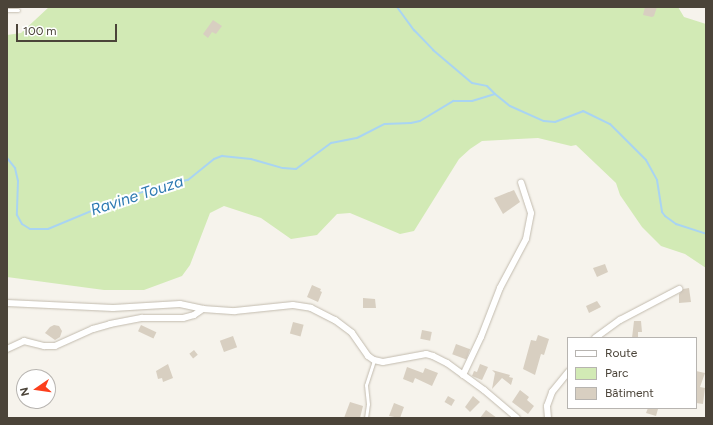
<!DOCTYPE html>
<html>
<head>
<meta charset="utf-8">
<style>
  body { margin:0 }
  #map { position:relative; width:713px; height:425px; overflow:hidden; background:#f6f3ec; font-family:Figtree,sans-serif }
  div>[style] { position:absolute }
  .green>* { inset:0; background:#d2eab5 }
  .stream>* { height:2px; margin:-1px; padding:0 1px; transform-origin:1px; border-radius:1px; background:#a9d4f2 }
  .building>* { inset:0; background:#d8cfc1; transform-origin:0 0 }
  .roads { filter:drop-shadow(0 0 1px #c2bbae) drop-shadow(0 0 1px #c2bbae) }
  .lane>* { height:3px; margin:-1.5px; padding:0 1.5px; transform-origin:1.5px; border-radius:1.5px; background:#fff }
  .street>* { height:6px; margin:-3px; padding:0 3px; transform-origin:3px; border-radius:3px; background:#fff }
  span { translate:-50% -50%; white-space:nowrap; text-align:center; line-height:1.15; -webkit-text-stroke:4px #fff; paint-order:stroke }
  .water-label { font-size:16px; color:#2e7ab2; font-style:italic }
  .frame { position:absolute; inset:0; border:8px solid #4b4439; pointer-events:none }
  .legend { position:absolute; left:567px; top:337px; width:130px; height:72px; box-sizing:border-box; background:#fff; border:1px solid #b7b4b0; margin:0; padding:5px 7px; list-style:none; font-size:12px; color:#4b4439 }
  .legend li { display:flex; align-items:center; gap:8px; height:20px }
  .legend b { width:20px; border:1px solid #b7b4b0 }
  .north { position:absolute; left:16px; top:369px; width:40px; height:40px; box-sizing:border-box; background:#fff; border:1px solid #b7b4b0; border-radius:50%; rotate:257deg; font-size:11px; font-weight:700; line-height:16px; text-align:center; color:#4b4439 }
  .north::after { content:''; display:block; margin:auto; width:14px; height:18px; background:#fc3f1d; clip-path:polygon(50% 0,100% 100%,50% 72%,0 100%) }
  .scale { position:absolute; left:16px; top:24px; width:101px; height:18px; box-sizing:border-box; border:2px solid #4b4439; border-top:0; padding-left:5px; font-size:12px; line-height:14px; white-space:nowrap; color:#4b4439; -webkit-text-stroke:3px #fff; paint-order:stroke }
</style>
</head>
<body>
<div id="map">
  <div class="green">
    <div style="clip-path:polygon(49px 7px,678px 7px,684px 17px,706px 24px,706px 268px,685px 254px,661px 246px,642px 227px,620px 195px,616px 183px,576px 145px,571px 146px,538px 138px,482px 141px,470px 149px,459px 159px,414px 231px,400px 234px,350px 213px,337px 214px,317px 235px,291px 239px,261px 218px,224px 206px,210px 213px,190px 265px,182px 276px,144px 290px,104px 290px,7px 277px,7px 35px,21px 33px)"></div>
  </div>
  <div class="stream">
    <div style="left:397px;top:7px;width:29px;rotate:54deg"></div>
    <div style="left:414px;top:30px;width:28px;rotate:46deg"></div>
    <div style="left:433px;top:50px;width:51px;rotate:40.2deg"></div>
    <div style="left:472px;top:83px;width:15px;rotate:11deg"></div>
    <div style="left:487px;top:86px;width:11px;rotate:45deg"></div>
    <div style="left:495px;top:94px;width:19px;rotate:39deg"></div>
    <div style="left:510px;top:106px;width:37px;rotate:24deg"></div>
    <div style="left:544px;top:121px;width:11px;rotate:5deg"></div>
    <div style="left:555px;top:122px;width:30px;rotate:-21deg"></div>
    <div style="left:583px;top:111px;width:30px;rotate:26deg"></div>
    <div style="left:610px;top:124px;width:51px;rotate:45deg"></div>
    <div style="left:646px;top:160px;width:23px;rotate:61deg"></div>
    <div style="left:657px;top:180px;width:32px;rotate:81deg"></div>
    <div style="left:662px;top:212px;width:5px;rotate:53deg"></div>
    <div style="left:665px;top:216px;width:14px;rotate:36deg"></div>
    <div style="left:676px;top:224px;width:32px;rotate:18deg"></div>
    <div style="left:7px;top:158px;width:13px;rotate:51deg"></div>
    <div style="left:15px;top:168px;width:13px;rotate:77deg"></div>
    <div style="left:18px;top:181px;width:34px;rotate:92deg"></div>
    <div style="left:17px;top:215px;width:10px;rotate:61deg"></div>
    <div style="left:22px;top:224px;width:9px;rotate:32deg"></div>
    <div style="left:30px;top:229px;width:18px"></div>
    <div style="left:48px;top:229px;width:70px;rotate:-22.6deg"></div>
    <div style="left:113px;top:202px;width:46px;rotate:-18.8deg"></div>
    <div style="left:157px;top:187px;width:32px;rotate:-13deg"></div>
    <div style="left:188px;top:180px;width:33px;rotate:-39deg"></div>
    <div style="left:214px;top:159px;width:9px;rotate:-21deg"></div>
    <div style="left:222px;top:156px;width:29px;rotate:6deg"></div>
    <div style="left:251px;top:159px;width:33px;rotate:16deg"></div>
    <div style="left:283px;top:168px;width:13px;rotate:4deg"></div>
    <div style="left:296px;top:169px;width:44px;rotate:-36.6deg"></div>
    <div style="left:331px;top:143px;width:26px;rotate:-11deg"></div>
    <div style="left:357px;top:138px;width:31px;rotate:-27deg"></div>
    <div style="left:385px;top:124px;width:26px;rotate:-2deg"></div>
    <div style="left:411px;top:123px;width:9px;rotate:-13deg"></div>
    <div style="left:420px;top:121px;width:39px;rotate:-31deg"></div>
    <div style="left:453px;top:101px;width:19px"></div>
    <div style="left:472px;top:101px;width:24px;rotate:-17deg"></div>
  </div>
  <div class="building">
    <div style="clip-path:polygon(645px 7px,657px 7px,654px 16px,652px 17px,643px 15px)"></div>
    <div style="clip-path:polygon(213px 20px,222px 26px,216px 34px,212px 32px,208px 38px,203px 34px)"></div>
    <div style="clip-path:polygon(514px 190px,520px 202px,503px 214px,494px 198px)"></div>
    <div style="clip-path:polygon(605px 264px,608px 272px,597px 277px,593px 268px)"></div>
    <div style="clip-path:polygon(312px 285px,321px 289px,320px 291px,322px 292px,318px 302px,307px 297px)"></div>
    <div style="clip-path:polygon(689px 288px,691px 302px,679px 303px,679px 294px,683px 289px)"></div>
    <div style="clip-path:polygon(363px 298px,375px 299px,376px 308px,363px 308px)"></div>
    <div style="clip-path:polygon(597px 301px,601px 307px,589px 313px,586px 306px)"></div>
    <div style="clip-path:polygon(634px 321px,641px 321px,642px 332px,638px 332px,638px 338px,632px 338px)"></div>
    <div style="left:293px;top:322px;width:11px;height:12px;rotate:15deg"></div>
    <div style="clip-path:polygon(54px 325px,59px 326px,62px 331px,60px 337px,55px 340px,45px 333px,50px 327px)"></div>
    <div style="left:141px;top:325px;width:17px;height:7px;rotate:25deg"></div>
    <div style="left:422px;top:330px;width:10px;height:9px;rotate:11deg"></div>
    <div style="clip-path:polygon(538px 335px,549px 339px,544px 355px,541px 354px,535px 375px,523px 369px,531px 340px,536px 341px)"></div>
    <div style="left:233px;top:336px;width:12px;height:14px;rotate:70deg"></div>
    <div style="left:456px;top:344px;width:15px;height:11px;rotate:20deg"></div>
    <div style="left:194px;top:350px;width:6px;height:6px;rotate:51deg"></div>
    <div style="clip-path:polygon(168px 364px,173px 378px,163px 382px,162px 378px,158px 379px,156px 371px)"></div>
    <div style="clip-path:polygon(480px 364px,488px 367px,482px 380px,472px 376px,474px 371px,477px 372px)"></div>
    <div style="clip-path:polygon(407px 367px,423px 373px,425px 368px,438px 373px,432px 386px,415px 378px,413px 383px,403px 379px)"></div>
    <div style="clip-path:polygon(492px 370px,510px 375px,509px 377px,513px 378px,511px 385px,502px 378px,492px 389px,495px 373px)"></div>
    <div style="clip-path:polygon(696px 371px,705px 373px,700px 387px,705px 388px,703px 404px,696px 403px)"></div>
    <div style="clip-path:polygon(520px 390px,529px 397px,527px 400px,534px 406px,528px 414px,512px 402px)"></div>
    <div style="left:448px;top:396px;width:8px;height:7px;rotate:30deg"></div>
    <div style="clip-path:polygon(473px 396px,480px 402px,470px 412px,465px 407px)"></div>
    <div style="clip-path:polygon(350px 402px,363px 406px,360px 418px,344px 418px)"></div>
    <div style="clip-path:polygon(394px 403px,404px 407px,400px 418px,389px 416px)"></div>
    <div style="clip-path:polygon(648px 408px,658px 409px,656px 416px,646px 413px)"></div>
    <div style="clip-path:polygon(486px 410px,497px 418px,480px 418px)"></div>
  </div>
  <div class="roads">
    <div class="lane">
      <div style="left:7px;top:10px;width:11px"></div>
      <div style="left:366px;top:418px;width:14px;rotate:-82deg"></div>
      <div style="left:368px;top:404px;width:19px;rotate:-96deg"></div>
      <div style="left:366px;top:385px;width:26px;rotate:-72deg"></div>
    </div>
    <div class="street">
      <div style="left:7px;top:303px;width:106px;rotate:2.7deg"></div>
      <div style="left:113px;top:308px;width:67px;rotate:-3.4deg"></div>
      <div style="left:180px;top:304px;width:24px;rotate:12deg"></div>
      <div style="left:203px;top:309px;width:32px;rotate:4deg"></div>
      <div style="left:235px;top:311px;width:58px;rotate:-5.9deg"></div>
      <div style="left:293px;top:305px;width:18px;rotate:9deg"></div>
      <div style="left:311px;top:308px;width:27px;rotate:27deg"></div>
      <div style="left:335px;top:320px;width:21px;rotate:37deg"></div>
      <div style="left:352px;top:333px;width:28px;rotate:55deg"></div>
      <div style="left:368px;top:356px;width:7px;rotate:34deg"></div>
      <div style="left:374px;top:360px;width:9px;rotate:13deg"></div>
      <div style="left:383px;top:362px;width:44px;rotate:-10.5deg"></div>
      <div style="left:426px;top:354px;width:7px;rotate:16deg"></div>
      <div style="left:433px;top:356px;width:16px;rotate:27deg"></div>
      <div style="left:447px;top:363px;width:46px;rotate:36.1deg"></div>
      <div style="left:484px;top:390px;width:43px;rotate:40.3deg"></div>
      <div style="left:595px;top:338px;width:31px;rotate:-36deg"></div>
      <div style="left:620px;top:320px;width:67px;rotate:-27.7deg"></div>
      <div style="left:7px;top:349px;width:19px;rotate:-25deg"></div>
      <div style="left:24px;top:341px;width:21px;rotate:14deg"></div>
      <div style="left:44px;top:346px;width:11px"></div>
      <div style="left:55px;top:346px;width:42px;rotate:-24.1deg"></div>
      <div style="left:93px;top:329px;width:18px;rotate:-16deg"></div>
      <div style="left:110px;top:324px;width:33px;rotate:-11deg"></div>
      <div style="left:142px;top:318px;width:41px"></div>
      <div style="left:183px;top:318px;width:11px;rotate:-15deg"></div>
      <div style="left:194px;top:315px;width:11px;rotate:-34deg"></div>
      <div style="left:463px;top:375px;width:42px;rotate:-64.7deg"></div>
      <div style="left:481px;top:337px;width:53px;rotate:-68.8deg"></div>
      <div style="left:500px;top:288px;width:55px;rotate:-62deg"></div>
      <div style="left:526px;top:239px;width:26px;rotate:-79deg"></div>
      <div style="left:531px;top:213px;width:32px;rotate:-108deg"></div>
      <div style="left:548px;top:418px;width:12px;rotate:-95deg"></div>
      <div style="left:547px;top:406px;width:15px;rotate:-70deg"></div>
      <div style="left:552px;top:392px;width:26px;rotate:-51deg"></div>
    </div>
  </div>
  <div class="water-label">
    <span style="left:137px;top:196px;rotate:-18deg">Ravine Touza</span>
  </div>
  <div class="frame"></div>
  <ul class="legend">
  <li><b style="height:5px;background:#fff"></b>Route</li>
  <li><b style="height:11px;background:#d2eab5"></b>Parc</li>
  <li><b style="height:11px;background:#d8cfc1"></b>Bâtiment</li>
  </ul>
  <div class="north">N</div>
  <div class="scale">100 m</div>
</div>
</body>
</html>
